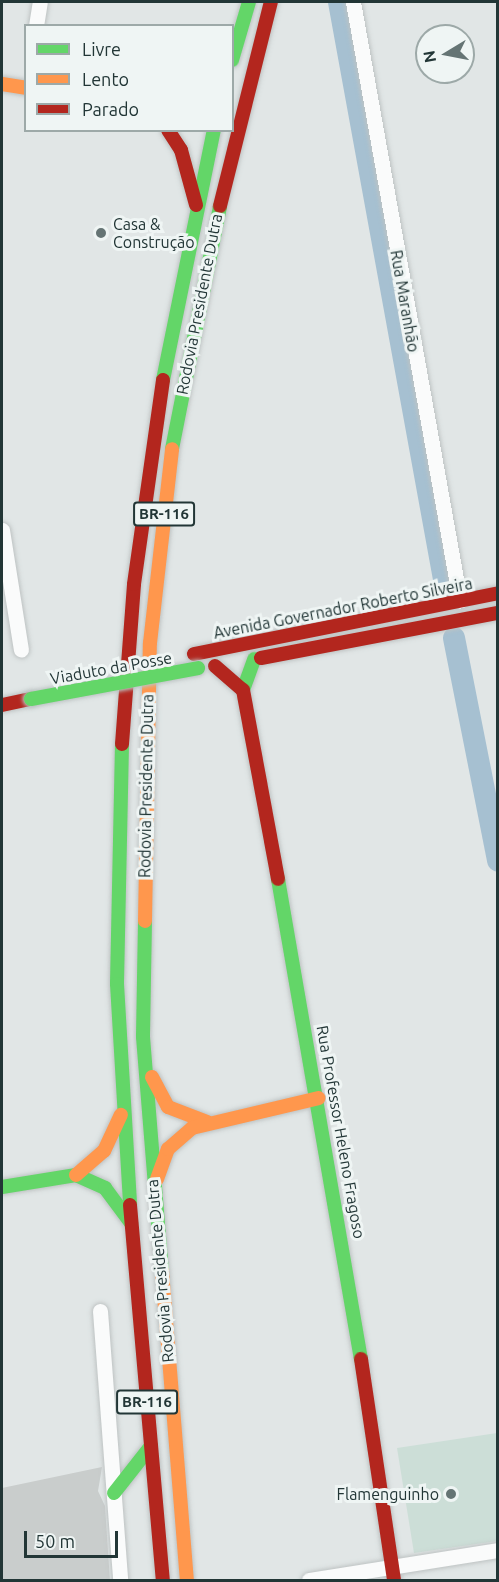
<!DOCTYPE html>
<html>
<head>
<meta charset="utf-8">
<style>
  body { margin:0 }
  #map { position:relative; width:499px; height:1582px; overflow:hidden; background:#e1e6e6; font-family:Ubuntu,sans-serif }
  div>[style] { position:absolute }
  .green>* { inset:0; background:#ccded7 }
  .river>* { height:22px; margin:-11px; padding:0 11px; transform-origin:11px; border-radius:11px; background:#a6c0d1 }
  .building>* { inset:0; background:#c9cdcc }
  .roads { filter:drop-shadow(0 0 2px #bec3c3) drop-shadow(0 0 2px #bec3c3) }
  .street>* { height:15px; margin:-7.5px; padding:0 7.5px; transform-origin:7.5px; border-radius:7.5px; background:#fafbfb }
  .fast>* { height:14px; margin:-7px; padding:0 7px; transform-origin:7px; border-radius:7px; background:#63d668 }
  .slow>* { height:14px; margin:-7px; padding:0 7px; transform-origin:7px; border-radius:7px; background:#ff974d }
  .jam>* { height:14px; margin:-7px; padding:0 7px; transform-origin:7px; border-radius:7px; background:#b3261e }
  .bridges { filter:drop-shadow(0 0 2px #bcc3c3) drop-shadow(0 0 2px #bcc3c3) }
  .fast-bridge>* { height:14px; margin:-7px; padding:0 7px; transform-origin:7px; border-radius:7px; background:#63d668 }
  .dots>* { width:16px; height:16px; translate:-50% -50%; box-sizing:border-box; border:3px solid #eff5f4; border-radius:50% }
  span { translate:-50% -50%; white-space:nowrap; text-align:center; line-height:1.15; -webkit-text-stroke:6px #eff5f4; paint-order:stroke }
  .shield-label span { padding:2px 4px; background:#eff5f4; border:2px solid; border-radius:4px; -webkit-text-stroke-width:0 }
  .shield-label { font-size:15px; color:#223636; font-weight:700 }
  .poi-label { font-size:16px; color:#223636 }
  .left { translate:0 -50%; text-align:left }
  .right { translate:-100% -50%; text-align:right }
  .street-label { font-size:16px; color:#223636 }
  .frame { position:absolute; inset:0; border:3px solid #223636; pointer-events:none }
  .legend { position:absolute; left:24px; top:24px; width:210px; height:108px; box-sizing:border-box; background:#eff5f4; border:2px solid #9da9a8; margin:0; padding:8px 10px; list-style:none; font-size:18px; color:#223636 }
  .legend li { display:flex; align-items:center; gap:12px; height:30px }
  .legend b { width:30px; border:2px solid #9da9a8 }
  .north { position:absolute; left:415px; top:24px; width:60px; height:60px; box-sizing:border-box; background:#eff5f4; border:2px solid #9da9a8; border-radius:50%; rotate:260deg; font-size:16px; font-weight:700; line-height:24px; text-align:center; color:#223636 }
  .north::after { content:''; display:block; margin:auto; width:21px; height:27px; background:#657474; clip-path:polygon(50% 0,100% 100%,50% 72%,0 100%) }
  .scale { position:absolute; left:24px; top:1531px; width:94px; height:27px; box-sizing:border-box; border:3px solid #223636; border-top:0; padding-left:8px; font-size:18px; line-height:21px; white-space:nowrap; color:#223636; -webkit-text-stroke:4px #eff5f4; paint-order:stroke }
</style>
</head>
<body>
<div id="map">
  <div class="green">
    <div style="clip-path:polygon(497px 1433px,497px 1541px,414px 1553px,397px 1448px)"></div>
  </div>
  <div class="river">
    <div style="left:339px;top:2px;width:598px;rotate:79.69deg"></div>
    <div style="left:454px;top:638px;width:227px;rotate:78.8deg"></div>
  </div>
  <div class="building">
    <div style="clip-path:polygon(102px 1467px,98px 1491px,105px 1506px,110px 1581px,2px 1581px,2px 1488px)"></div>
  </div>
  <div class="roads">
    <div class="street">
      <div style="left:353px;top:2px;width:608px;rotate:79.87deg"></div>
      <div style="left:36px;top:26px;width:24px;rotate:-81deg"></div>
      <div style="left:2px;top:530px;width:121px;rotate:81deg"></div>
      <div style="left:100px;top:1311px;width:270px;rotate:85.7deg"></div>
      <div style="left:309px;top:1580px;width:191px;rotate:-9deg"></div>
    </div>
    <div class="fast">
      <div style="left:232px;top:60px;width:60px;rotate:-73.7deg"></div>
      <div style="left:163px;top:380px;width:255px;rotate:-78.5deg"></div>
      <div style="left:172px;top:449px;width:248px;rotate:-78.8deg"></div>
      <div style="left:243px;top:690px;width:33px;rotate:-70deg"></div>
      <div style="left:122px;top:744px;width:240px;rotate:91.2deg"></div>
      <div style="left:117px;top:984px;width:221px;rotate:86.6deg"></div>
      <div style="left:278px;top:879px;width:487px;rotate:80.2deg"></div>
      <div style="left:145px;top:921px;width:116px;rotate:91deg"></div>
      <div style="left:143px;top:1037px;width:235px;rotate:85.4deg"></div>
      <div style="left:2px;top:1187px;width:75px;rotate:-9.2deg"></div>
      <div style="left:76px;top:1175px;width:32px;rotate:24deg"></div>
      <div style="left:105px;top:1188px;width:44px;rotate:53.4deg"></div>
      <div style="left:114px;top:1493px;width:60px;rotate:-51.8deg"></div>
    </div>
    <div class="slow">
      <div style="left:2px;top:84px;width:24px;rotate:9deg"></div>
      <div style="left:145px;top:921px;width:278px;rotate:-89deg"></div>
      <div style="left:150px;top:643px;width:195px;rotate:-83.5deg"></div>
      <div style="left:152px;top:1077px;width:34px;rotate:62deg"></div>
      <div style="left:168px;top:1107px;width:42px;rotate:21deg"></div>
      <div style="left:76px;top:1175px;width:37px;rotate:-41deg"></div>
      <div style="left:104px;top:1151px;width:40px;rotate:-65deg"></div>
      <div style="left:157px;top:1179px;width:32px;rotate:-70deg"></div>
      <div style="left:168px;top:1149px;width:32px;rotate:-41deg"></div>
      <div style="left:192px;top:1128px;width:130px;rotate:-13.3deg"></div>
      <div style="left:162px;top:1271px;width:310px;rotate:85.4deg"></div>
    </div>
    <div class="jam">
      <div style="left:168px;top:130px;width:24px;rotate:57deg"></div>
      <div style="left:181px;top:150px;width:57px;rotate:74.7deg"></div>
      <div style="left:220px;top:206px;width:210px;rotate:-76deg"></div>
      <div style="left:194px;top:654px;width:310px;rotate:-11.3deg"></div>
      <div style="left:261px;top:658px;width:241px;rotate:-10.8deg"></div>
      <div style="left:215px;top:666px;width:37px;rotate:41deg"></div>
      <div style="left:243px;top:690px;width:192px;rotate:79.5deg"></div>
      <div style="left:2px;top:705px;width:30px;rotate:-12deg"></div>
      <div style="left:122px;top:744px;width:160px;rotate:-85.7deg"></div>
      <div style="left:134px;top:584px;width:206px;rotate:-81.9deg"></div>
      <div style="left:130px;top:1205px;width:376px;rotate:85deg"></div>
      <div style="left:361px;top:1359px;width:223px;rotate:81.5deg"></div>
    </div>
  </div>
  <div class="bridges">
    <div class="fast-bridge">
      <div style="left:31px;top:699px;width:170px;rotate:-10.5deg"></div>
    </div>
  </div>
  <div class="dots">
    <div style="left:101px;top:233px;background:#657474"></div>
    <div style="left:451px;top:1494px;background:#657474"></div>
  </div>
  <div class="shield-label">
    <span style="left:164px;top:514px">BR-116</span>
    <span style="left:147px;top:1402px">BR-116</span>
  </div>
  <div class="poi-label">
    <span class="left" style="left:113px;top:233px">Casa &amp;<br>Construção</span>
    <span class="right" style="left:439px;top:1494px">Flamenguinho</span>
  </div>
  <div class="street-label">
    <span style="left:405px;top:301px;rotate:80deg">Rua Maranhão</span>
    <span style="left:199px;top:304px;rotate:-79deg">Rodovia Presidente Dutra</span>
    <span style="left:343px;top:608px;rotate:-11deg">Avenida Governador Roberto Silveira</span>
    <span style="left:111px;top:668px;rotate:-10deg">Viaduto da Posse</span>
    <span style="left:146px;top:786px;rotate:-89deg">Rodovia Presidente Dutra</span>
    <span style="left:341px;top:1132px;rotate:80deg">Rua Professor Heleno Fragoso</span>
    <span style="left:160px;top:1271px;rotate:-95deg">Rodovia Presidente Dutra</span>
  </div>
  <div class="frame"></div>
  <ul class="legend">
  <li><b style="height:8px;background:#63d668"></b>Livre</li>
  <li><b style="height:8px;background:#ff974d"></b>Lento</li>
  <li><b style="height:8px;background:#b3261e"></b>Parado</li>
  </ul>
  <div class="north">N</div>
  <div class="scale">50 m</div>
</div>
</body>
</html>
